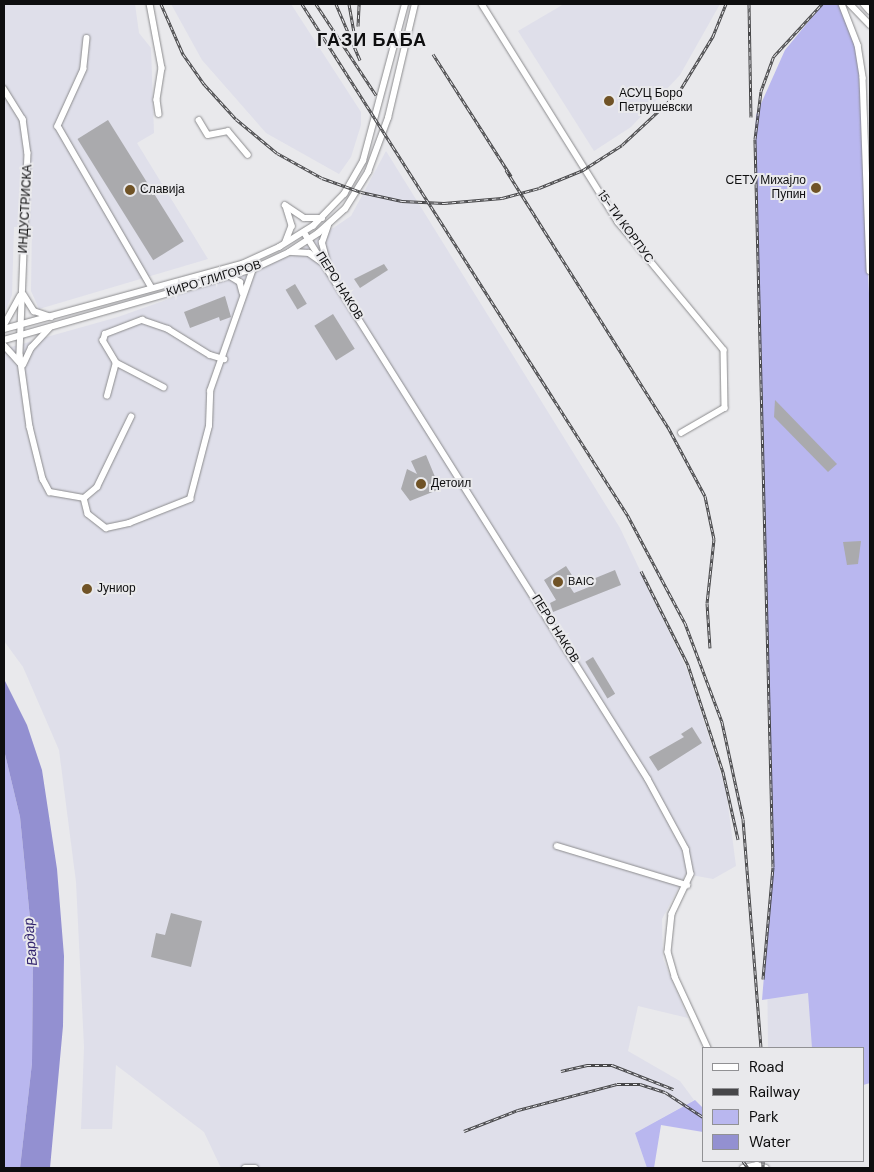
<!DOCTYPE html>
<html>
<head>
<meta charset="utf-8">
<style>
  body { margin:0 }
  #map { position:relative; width:874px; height:1172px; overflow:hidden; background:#e9e9ec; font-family:"DM Sans",sans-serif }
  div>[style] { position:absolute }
  .built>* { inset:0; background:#dfdfea }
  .green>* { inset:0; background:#b9b7ef }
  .water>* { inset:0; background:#9390d1 }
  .building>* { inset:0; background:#aaaaad; transform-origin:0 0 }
  .roads { filter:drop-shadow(0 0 1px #8b8b8d) drop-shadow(0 0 1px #8b8b8d) }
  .minor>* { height:5.5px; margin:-2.75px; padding:0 2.75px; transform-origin:2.75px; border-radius:2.75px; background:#fff }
  .rail>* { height:3px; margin-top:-1.5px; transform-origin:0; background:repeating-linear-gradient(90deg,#e9e9ec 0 4px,#474749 0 8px); box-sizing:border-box; border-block:1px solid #474749 }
  .dots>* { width:14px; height:14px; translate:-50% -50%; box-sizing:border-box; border:2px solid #e9e9ec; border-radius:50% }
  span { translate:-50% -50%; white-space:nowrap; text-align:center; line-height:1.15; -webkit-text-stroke:4px #e9e9ec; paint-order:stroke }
  .poi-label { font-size:12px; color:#0e0e0f }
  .left { translate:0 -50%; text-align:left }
  .right { translate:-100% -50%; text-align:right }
  .street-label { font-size:12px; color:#0e0e0f }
  .water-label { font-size:14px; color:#30226d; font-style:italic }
  .district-label { font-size:18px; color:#0e0e0f; font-weight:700; letter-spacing:1px }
  .frame { position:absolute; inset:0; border:5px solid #0e0e0f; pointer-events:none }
  .legend { position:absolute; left:702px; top:1047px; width:162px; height:115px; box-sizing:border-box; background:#e9e9ec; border:1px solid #919194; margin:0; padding:6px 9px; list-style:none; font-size:15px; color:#0e0e0f }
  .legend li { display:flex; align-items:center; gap:10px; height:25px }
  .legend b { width:25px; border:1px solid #919194 }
</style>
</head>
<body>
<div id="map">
  <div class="built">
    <div style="clip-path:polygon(4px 4px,135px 4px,139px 33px,151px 48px,154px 133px,137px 143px,208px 259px,39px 309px,31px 291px,32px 226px,14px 227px,12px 295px,4px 314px)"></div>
    <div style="clip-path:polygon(171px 4px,291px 4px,361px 112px,361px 125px,351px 157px,339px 174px,266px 133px,202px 60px)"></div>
    <div style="clip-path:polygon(564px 4px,720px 4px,680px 75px,631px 127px,594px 151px,518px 31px)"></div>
    <div style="clip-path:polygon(386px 151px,620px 528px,688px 672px,726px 790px,736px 866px,713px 879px,686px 874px,662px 919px,663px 959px,688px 1018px,638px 1006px,628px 1051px,680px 1081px,694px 1100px,635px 1133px,647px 1168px,221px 1168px,204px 1132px,116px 1065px,112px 1129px,81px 1129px,84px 1047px,76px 882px,59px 750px,23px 667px,4px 641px,4px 349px,118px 317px,293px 255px,351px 216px)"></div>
    <div style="clip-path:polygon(870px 891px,870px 1083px,863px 1085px,863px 1048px,768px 1048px,767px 957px)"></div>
  </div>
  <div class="green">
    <div style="clip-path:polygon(823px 4px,842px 4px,858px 45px,870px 316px,870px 1083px,863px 1085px,863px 1048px,812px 1048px,808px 993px,762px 1000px,773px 867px,755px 139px,756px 115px,785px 50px)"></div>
    <div style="clip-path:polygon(4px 750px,20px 817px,33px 949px,32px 1063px,20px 1168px,4px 1168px)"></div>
    <div style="clip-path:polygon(695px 1100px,703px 1108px,703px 1132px,661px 1125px,654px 1168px,647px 1168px,635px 1133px)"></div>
  </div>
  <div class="water">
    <div style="clip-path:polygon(4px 679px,27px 725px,42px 770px,57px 869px,64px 956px,63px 1026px,50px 1168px,20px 1168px,32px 1063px,33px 949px,20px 817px,4px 750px)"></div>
  </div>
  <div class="building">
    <div style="left:108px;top:120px;width:143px;height:36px;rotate:58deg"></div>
    <div style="clip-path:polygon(384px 264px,388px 270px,360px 288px,354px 279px)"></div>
    <div style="left:295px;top:284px;width:23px;height:11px;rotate:59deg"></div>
    <div style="clip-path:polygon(225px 296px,231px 317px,220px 321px,219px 317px,190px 328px,184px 312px)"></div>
    <div style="left:333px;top:314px;width:41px;height:22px;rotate:58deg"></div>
    <div style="clip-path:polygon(775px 400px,837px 464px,828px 472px,774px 417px)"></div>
    <div style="clip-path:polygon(426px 455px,440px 489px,410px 501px,401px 489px,407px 469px,417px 474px,411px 461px)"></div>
    <div style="clip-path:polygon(861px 541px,858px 564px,847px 565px,843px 542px)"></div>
    <div style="clip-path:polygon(566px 566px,575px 580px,568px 584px,574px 593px,589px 587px,593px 579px,615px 570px,621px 585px,553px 612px,550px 603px,556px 600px,544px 580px)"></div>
    <div style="left:593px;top:657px;width:43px;height:9px;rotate:59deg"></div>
    <div style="clip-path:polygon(692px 727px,702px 743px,658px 771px,649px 757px,684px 737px,681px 734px)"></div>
    <div style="clip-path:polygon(171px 913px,202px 921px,191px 967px,151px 957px,156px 933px,165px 935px)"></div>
  </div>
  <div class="roads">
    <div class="minor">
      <div style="left:150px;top:4px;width:65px;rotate:79.4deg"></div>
      <div style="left:162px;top:68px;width:32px;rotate:99deg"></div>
      <div style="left:157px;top:100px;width:14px;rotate:82deg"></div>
      <div style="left:482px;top:4px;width:257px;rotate:58deg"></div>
      <div style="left:618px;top:222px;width:166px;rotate:50.4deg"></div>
      <div style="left:724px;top:350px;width:58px;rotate:89deg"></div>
      <div style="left:725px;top:408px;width:50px;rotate:149.8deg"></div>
      <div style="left:842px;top:4px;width:44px;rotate:68.7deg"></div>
      <div style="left:858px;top:45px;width:33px;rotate:81deg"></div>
      <div style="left:863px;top:78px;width:193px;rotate:87.9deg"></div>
      <div style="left:850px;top:4px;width:29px;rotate:46deg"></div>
      <div style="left:864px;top:4px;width:9px;rotate:49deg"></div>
      <div style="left:87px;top:38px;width:31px;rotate:96deg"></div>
      <div style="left:84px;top:69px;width:63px;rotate:114.5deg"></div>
      <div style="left:58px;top:126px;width:187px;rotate:59.9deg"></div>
      <div style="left:4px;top:89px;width:36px;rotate:58deg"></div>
      <div style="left:23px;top:119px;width:34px;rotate:82deg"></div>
      <div style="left:28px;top:153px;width:202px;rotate:92.3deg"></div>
      <div style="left:20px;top:355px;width:73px;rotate:82.1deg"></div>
      <div style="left:30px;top:427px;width:54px;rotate:76deg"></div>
      <div style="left:43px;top:479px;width:15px;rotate:62deg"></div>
      <div style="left:50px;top:492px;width:35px;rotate:10deg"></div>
      <div style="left:84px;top:498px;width:16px;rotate:76deg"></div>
      <div style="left:88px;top:514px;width:23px;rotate:38deg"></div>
      <div style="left:106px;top:528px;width:24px;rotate:-12deg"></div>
      <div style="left:129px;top:523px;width:66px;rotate:-21.5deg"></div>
      <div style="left:190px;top:499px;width:75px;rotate:-75.4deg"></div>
      <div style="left:209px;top:426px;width:35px;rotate:-88deg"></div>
      <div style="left:210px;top:391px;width:129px;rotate:-70.6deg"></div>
      <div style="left:199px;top:120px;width:17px;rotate:59deg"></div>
      <div style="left:208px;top:135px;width:20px;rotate:-11deg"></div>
      <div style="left:228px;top:131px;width:31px;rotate:50deg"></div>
      <div style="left:285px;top:205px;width:23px;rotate:34deg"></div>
      <div style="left:304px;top:218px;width:18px"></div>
      <div style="left:286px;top:206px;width:21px;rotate:73deg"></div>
      <div style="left:292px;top:226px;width:17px;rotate:111deg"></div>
      <div style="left:304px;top:232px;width:646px;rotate:57.83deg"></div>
      <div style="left:648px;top:779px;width:80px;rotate:61.5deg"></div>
      <div style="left:686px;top:849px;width:25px;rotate:79deg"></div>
      <div style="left:691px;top:874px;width:44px;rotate:115.4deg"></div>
      <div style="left:672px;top:914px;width:38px;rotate:96deg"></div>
      <div style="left:668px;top:952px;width:26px;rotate:74deg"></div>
      <div style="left:675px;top:977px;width:78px;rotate:65.1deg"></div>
      <div style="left:292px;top:252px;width:17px;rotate:3deg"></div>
      <div style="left:309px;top:253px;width:16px;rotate:35deg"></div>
      <div style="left:327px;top:262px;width:20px;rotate:-105deg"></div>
      <div style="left:322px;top:243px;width:18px;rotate:-71deg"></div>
      <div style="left:230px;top:276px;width:12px;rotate:31deg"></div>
      <div style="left:240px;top:282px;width:11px;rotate:75deg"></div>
      <div style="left:24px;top:295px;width:19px;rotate:58deg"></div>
      <div style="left:34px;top:311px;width:18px;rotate:19deg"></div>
      <div style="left:4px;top:325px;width:33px;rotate:-61deg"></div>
      <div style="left:4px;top:329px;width:247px;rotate:-15.3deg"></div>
      <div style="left:242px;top:264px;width:41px;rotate:-24.7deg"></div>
      <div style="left:279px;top:247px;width:40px;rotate:-32deg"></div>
      <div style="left:313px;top:226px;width:45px;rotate:-45.9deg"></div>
      <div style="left:344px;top:194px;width:38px;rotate:-60deg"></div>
      <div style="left:363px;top:161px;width:163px;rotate:-75deg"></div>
      <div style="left:4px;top:340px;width:259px;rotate:-15.9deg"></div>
      <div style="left:253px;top:269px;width:40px;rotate:-25deg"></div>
      <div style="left:289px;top:252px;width:35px;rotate:-33deg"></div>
      <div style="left:318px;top:233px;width:36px;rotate:-42deg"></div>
      <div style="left:345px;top:209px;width:44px;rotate:-58.1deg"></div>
      <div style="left:368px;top:172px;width:58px;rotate:-69.7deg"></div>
      <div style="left:388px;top:118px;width:117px;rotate:-76.7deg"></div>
      <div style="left:4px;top:345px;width:24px;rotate:48deg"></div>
      <div style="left:23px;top:365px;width:19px;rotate:-65deg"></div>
      <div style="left:31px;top:348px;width:26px;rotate:-47deg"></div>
      <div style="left:164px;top:388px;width:54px;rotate:-152.5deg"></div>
      <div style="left:116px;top:363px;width:26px;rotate:-121deg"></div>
      <div style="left:103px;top:341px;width:7px;rotate:-74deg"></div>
      <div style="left:105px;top:334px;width:40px;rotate:-21deg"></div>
      <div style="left:142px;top:320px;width:28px;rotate:19deg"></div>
      <div style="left:168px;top:329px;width:49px;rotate:31.8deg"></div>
      <div style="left:210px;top:355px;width:15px;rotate:16deg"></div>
      <div style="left:107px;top:396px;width:34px;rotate:-75deg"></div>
      <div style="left:84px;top:498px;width:17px;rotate:-40deg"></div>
      <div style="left:97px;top:487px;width:78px;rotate:-64.1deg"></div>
      <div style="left:557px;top:846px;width:136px;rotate:16.7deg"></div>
      <div style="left:245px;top:1168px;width:10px"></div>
      <div style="left:743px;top:1168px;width:14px;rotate:-12deg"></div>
      <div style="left:757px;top:1165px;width:9px;rotate:18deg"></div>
    </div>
  </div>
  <div class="rail">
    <div style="left:161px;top:4px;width:55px;rotate:66.3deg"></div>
    <div style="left:183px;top:54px;width:37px;rotate:55deg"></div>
    <div style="left:204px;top:84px;width:47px;rotate:47.6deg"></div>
    <div style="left:236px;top:119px;width:53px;rotate:39.7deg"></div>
    <div style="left:277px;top:153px;width:51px;rotate:29.1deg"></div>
    <div style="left:322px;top:178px;width:41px;rotate:19.7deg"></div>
    <div style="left:361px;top:192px;width:42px;rotate:12.4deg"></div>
    <div style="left:402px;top:201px;width:42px;rotate:2.7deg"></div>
    <div style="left:444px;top:203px;width:58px;rotate:-4.9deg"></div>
    <div style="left:502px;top:198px;width:38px;rotate:-15deg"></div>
    <div style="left:539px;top:188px;width:48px;rotate:-22.2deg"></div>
    <div style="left:583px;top:170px;width:46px;rotate:-32.7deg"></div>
    <div style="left:622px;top:145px;width:78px;rotate:-42.9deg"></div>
    <div style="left:679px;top:92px;width:66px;rotate:-58.7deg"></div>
    <div style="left:713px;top:36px;width:35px;rotate:-68deg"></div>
    <div style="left:302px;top:4px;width:607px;rotate:57.51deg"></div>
    <div style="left:628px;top:516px;width:121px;rotate:62deg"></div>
    <div style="left:685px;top:623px;width:106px;rotate:69.5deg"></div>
    <div style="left:722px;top:722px;width:99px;rotate:77.8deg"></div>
    <div style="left:743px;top:819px;width:230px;rotate:85.5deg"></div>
    <div style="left:316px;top:4px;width:109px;rotate:56.6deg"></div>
    <div style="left:336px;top:4px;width:61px;rotate:66.8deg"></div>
    <div style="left:349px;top:4px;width:27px;rotate:80deg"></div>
    <div style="left:749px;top:4px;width:113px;rotate:89deg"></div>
    <div style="left:358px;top:26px;width:22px;rotate:-87deg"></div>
    <div style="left:433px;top:54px;width:145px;rotate:57.4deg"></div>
    <div style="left:506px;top:170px;width:304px;rotate:57.8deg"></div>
    <div style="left:668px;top:427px;width:78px;rotate:61.8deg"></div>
    <div style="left:705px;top:496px;width:44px;rotate:78.2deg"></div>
    <div style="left:714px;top:539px;width:64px;rotate:96.2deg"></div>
    <div style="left:707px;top:603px;width:45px;rotate:86.2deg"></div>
    <div style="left:641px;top:571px;width:105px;rotate:63.4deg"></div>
    <div style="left:688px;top:665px;width:113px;rotate:71.9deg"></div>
    <div style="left:723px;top:772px;width:69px;rotate:77.4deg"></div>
    <div style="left:763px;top:979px;width:112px;rotate:-84.9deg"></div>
    <div style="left:773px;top:867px;width:728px;rotate:-91.42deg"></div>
    <div style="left:755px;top:139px;width:48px;rotate:-82.9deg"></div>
    <div style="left:761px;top:91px;width:37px;rotate:-70deg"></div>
    <div style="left:774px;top:56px;width:71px;rotate:-47.3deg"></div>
    <div style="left:561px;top:1071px;width:27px;rotate:-13deg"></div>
    <div style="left:587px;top:1065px;width:25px"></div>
    <div style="left:612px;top:1065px;width:66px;rotate:21.5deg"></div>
    <div style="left:464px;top:1131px;width:58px;rotate:-21.3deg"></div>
    <div style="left:518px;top:1110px;width:102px;rotate:-14.7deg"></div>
    <div style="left:617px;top:1084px;width:23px"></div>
    <div style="left:640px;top:1084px;width:26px;rotate:18deg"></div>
    <div style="left:665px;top:1092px;width:45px;rotate:33.3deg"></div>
    <div style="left:743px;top:1161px;width:9px;rotate:54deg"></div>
    <div style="left:763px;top:1161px;width:7px;rotate:90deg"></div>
  </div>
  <div class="dots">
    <div style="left:609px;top:101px;background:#705326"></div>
    <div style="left:816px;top:188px;background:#705326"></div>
    <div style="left:130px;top:190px;background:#705326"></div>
    <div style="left:421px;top:484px;background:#705326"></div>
    <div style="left:558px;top:582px;background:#705326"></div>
    <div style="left:87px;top:589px;background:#705326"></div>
  </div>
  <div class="poi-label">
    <span class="left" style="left:619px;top:101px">АСУЦ Боро<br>Петрушевски</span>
    <span class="right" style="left:806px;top:188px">СЕТУ Михајло<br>Пупин</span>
    <span class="left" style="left:140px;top:190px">Славија</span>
    <span class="left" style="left:431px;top:484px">Детоил</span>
    <span class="left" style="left:568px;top:582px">BAIC</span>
    <span class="left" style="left:97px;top:589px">Јуниор</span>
  </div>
  <div class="street-label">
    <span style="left:26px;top:209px;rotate:-87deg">ИНДУСТРИСКА</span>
    <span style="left:625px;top:227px;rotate:54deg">15-ТИ КОРПУС</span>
    <span style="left:214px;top:279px;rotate:-17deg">КИРО ГЛИГОРОВ</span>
    <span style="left:339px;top:286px;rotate:58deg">ПЕРО НАКОВ</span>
    <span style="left:555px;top:629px;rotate:58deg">ПЕРО НАКОВ</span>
  </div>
  <div class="water-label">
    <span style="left:30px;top:942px;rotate:-95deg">Вардар</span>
  </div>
  <div class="district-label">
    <span style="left:372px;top:40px">ГАЗИ БАБА</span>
  </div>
  <div class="frame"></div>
  <ul class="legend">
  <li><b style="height:6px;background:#fff"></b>Road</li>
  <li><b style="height:6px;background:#474749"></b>Railway</li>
  <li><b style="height:14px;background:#b9b7ef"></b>Park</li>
  <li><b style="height:14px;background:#9390d1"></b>Water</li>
  </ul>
</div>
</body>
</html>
